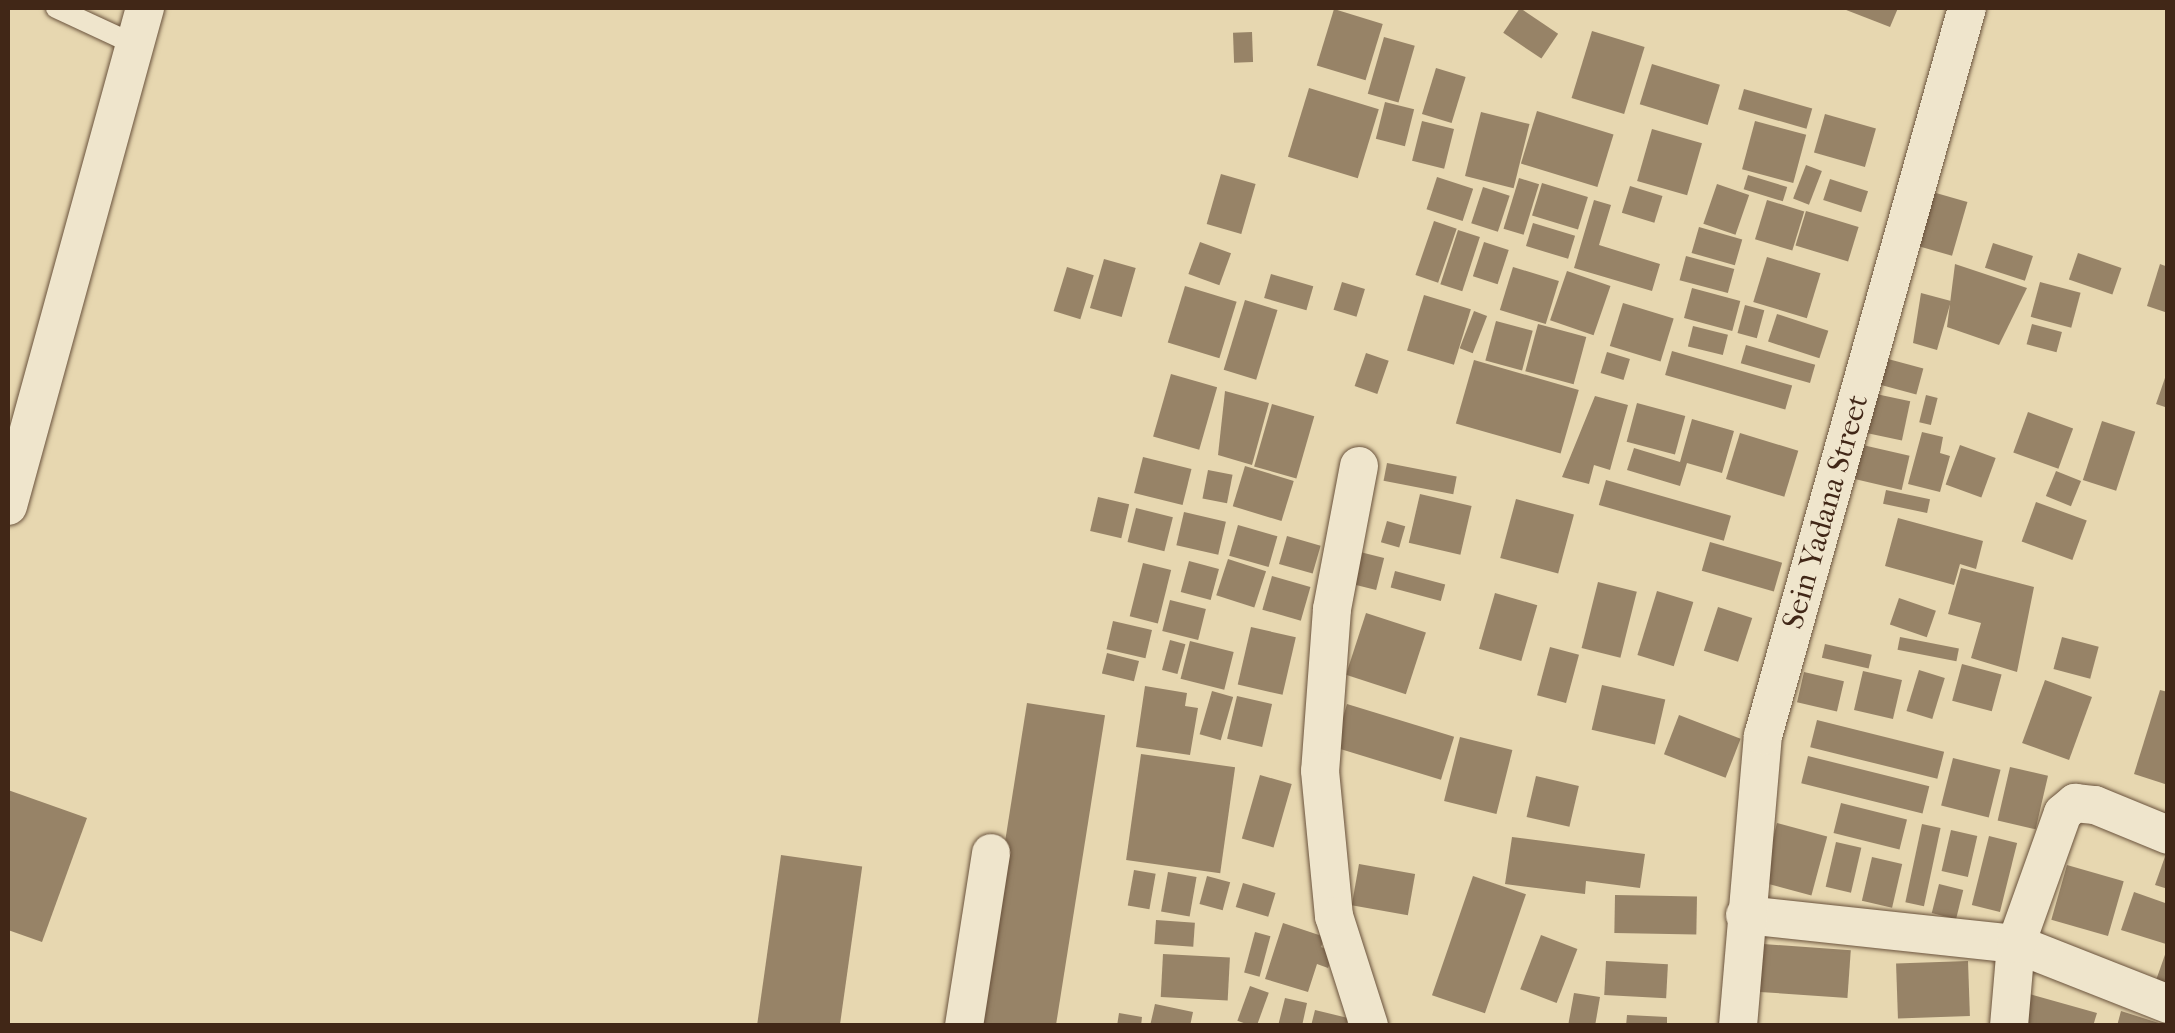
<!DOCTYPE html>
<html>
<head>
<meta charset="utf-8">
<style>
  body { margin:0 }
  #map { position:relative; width:2175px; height:1033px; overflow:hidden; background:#e7d7b0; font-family:"IM FELL French Canon",serif }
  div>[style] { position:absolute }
  .building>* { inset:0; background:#978367; transform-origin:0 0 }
  .roads { filter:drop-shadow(0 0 2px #6a533d) drop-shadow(0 0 2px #6a533d) }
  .service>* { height:20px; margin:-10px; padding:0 10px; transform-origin:10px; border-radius:10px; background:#efe5cc }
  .minor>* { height:38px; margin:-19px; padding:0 19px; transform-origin:19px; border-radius:19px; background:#efe5cc }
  span { translate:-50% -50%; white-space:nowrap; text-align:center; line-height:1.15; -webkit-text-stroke:8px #efe5cc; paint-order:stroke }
  .street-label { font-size:30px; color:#412717 }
  .frame { position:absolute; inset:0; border:10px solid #412717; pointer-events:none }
</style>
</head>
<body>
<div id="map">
  <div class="building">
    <div style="left:1520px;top:8px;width:46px;height:30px;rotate:34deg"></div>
    <div style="clip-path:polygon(1841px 8px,1898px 8px,1890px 27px)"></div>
    <div style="left:1334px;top:9px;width:51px;height:59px;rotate:17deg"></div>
    <div style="left:1592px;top:31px;width:55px;height:70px;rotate:17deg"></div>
    <div style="left:1252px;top:32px;width:30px;height:19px;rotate:88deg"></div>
    <div style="left:1384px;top:37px;width:32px;height:59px;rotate:16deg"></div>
    <div style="left:1652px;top:64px;width:71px;height:42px;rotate:17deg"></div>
    <div style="left:1436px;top:68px;width:31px;height:48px;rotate:17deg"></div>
    <div style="left:1309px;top:88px;width:73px;height:72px;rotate:17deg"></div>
    <div style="left:1744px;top:89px;width:71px;height:21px;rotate:16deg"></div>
    <div style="left:1385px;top:102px;width:30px;height:38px;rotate:14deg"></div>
    <div style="left:1537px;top:111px;width:80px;height:55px;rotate:17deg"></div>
    <div style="left:1481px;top:112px;width:50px;height:66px;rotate:14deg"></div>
    <div style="left:1825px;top:114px;width:53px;height:40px;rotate:16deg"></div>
    <div style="left:1422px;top:121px;width:33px;height:41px;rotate:14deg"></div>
    <div style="left:1755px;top:121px;width:53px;height:50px;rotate:15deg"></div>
    <div style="left:1652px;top:129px;width:52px;height:54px;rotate:16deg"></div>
    <div style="left:1806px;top:165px;width:17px;height:36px;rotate:21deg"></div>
    <div style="left:1221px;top:174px;width:36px;height:52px;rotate:16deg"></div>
    <div style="left:1748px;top:175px;width:41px;height:15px;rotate:17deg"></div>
    <div style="left:1437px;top:177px;width:38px;height:34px;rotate:18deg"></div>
    <div style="left:1519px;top:178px;width:21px;height:53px;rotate:17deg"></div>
    <div style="left:1830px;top:179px;width:40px;height:22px;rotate:18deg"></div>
    <div style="left:1542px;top:183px;width:48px;height:34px;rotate:17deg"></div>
    <div style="left:1717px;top:184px;width:34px;height:42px;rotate:19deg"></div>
    <div style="left:1630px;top:186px;width:34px;height:28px;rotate:17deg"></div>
    <div style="left:1483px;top:187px;width:28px;height:38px;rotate:18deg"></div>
    <div style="left:1929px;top:191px;width:40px;height:56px;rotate:16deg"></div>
    <div style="clip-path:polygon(1594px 200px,1611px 205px,1599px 245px,1660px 264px,1652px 291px,1574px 268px)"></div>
    <div style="left:1767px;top:200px;width:39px;height:41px;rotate:17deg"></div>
    <div style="left:1806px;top:211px;width:55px;height:36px;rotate:17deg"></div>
    <div style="left:1434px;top:221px;width:24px;height:57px;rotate:19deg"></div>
    <div style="left:1533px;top:223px;width:44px;height:24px;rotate:17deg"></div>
    <div style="left:1699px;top:227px;width:45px;height:27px;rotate:16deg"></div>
    <div style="left:1458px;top:230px;width:23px;height:57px;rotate:18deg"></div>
    <div style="left:1200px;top:242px;width:33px;height:34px;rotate:20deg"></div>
    <div style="left:1484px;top:242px;width:26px;height:36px;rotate:18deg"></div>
    <div style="left:1993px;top:243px;width:42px;height:26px;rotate:18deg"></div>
    <div style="left:2078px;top:253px;width:46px;height:28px;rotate:19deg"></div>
    <div style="left:1686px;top:256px;width:50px;height:25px;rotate:15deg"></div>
    <div style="left:1767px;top:257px;width:56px;height:47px;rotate:17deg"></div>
    <div style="left:1104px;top:259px;width:33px;height:51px;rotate:16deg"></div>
    <div style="clip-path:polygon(1955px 264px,2027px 288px,1999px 345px,1947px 327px)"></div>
    <div style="clip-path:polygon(2160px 264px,2168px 267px,2168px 313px,2147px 306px)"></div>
    <div style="left:1067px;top:267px;width:28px;height:46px;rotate:17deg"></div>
    <div style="left:1513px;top:267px;width:48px;height:45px;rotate:17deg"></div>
    <div style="left:1567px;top:271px;width:46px;height:52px;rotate:19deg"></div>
    <div style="left:1271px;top:274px;width:44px;height:25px;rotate:16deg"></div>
    <div style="left:1342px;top:282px;width:24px;height:29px;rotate:17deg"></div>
    <div style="left:2040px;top:282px;width:42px;height:36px;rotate:15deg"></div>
    <div style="left:1185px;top:286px;width:54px;height:59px;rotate:17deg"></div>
    <div style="left:1692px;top:288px;width:50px;height:31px;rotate:15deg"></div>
    <div style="clip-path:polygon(1921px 293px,1951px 301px,1937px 350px,1913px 343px)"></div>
    <div style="left:1424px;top:295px;width:49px;height:58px;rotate:17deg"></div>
    <div style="left:1245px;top:300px;width:34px;height:73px;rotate:17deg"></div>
    <div style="left:1623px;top:303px;width:53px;height:45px;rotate:17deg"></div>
    <div style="left:1745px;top:305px;width:20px;height:29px;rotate:15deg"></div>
    <div style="left:1474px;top:311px;width:14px;height:40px;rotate:21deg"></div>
    <div style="left:1777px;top:314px;width:54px;height:29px;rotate:18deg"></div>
    <div style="left:1496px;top:321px;width:38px;height:41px;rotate:15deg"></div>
    <div style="left:1538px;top:324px;width:50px;height:49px;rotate:15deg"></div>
    <div style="left:2032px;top:324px;width:31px;height:21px;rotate:15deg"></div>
    <div style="left:1693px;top:326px;width:36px;height:21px;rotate:14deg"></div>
    <div style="left:1746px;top:345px;width:72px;height:19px;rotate:16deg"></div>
    <div style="left:1672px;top:351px;width:125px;height:25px;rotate:16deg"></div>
    <div style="left:1607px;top:352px;width:24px;height:22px;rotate:17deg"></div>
    <div style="left:1366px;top:353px;width:24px;height:35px;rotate:19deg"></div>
    <div style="left:1877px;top:356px;width:48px;height:27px;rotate:15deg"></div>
    <div style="left:1474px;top:360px;width:109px;height:66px;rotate:16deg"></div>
    <div style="clip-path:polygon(2167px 372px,2168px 372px,2168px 408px,2156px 404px)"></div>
    <div style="left:1171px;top:374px;width:48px;height:65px;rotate:16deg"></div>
    <div style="clip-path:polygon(1225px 391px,1269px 403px,1252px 465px,1218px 455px)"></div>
    <div style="left:1876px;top:394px;width:35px;height:40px;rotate:12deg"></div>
    <div style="left:1926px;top:395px;width:12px;height:28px;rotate:14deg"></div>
    <div style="clip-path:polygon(1595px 396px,1628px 405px,1610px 470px,1594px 465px,1589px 484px,1562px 477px)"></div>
    <div style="left:1637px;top:403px;width:50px;height:40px;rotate:15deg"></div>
    <div style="left:1272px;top:404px;width:44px;height:65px;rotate:16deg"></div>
    <div style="left:2028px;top:412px;width:48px;height:43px;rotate:20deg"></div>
    <div style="clip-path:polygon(1692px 419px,1734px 431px,1722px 473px,1687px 463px,1680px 486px,1627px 470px,1634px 448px,1680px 462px)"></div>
    <div style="left:2102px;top:421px;width:35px;height:62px;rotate:18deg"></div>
    <div style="clip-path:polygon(1922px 432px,1943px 437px,1940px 453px,1950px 456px,1940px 492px,1908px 484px)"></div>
    <div style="left:1740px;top:433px;width:61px;height:48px;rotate:17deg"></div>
    <div style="left:1854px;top:443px;width:57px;height:35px;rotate:13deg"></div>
    <div style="left:1960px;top:445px;width:38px;height:42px;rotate:20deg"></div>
    <div style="left:1143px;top:457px;width:50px;height:37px;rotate:14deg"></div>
    <div style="left:1387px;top:463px;width:71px;height:18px;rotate:11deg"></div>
    <div style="left:1245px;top:466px;width:51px;height:42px;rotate:17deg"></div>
    <div style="left:1208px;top:470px;width:25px;height:29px;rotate:11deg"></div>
    <div style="left:2056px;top:471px;width:27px;height:27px;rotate:22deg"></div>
    <div style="left:1606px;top:480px;width:130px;height:26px;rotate:16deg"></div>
    <div style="left:1886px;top:490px;width:45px;height:14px;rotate:12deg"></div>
    <div style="left:1420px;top:494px;width:53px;height:50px;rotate:13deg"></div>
    <div style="left:1098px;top:497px;width:32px;height:35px;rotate:13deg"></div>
    <div style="left:1516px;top:499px;width:60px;height:61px;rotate:15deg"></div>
    <div style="left:2036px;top:502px;width:54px;height:42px;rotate:20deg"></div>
    <div style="left:1136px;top:508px;width:38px;height:35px;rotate:14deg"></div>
    <div style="left:1184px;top:512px;width:43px;height:34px;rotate:13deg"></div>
    <div style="clip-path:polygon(1898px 518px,1983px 541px,1976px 569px,1960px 564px,1954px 585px,1885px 566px)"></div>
    <div style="left:1387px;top:521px;width:19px;height:22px;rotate:16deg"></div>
    <div style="left:1238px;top:525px;width:41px;height:32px;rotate:16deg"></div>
    <div style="left:1287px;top:536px;width:35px;height:29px;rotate:16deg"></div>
    <div style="left:1710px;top:542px;width:75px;height:30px;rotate:16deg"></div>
    <div style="left:1356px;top:551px;width:29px;height:33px;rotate:14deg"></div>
    <div style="left:1228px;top:559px;width:40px;height:38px;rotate:18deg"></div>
    <div style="left:1189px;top:561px;width:31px;height:32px;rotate:15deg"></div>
    <div style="left:1143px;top:563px;width:29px;height:55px;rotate:14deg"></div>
    <div style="clip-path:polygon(1961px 568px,2034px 587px,2017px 672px,1971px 658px,1981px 623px,1948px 614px)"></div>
    <div style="left:1395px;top:571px;width:52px;height:17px;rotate:15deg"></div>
    <div style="left:1272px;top:576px;width:40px;height:35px;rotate:16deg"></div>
    <div style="left:1598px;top:582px;width:40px;height:68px;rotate:14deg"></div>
    <div style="left:1657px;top:591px;width:38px;height:67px;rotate:17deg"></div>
    <div style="left:1495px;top:593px;width:44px;height:58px;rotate:16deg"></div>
    <div style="left:1899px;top:598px;width:39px;height:28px;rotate:19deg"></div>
    <div style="left:1170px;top:600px;width:37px;height:32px;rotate:14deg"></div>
    <div style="left:1718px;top:607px;width:36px;height:46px;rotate:18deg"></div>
    <div style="left:1366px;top:613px;width:63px;height:65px;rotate:18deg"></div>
    <div style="left:1113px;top:621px;width:40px;height:29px;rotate:13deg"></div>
    <div style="left:1251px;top:627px;width:46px;height:59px;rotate:13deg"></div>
    <div style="left:1900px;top:637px;width:60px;height:13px;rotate:11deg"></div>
    <div style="left:2062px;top:637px;width:38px;height:33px;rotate:15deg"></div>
    <div style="left:1170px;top:640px;width:16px;height:31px;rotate:15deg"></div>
    <div style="left:1190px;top:641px;width:45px;height:39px;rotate:14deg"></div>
    <div style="left:1825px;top:644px;width:48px;height:14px;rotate:13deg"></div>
    <div style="left:1550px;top:647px;width:30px;height:50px;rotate:15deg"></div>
    <div style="left:1107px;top:653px;width:33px;height:21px;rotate:14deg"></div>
    <div style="left:1962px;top:664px;width:41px;height:38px;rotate:15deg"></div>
    <div style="left:1919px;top:670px;width:27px;height:43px;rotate:17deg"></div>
    <div style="left:1863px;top:671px;width:40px;height:40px;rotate:13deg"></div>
    <div style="left:1804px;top:672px;width:41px;height:31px;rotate:13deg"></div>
    <div style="left:2045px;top:680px;width:50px;height:67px;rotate:20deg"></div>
    <div style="left:1602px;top:685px;width:65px;height:46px;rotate:13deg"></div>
    <div style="clip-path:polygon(1145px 686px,1187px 693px,1185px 706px,1198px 708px,1190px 755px,1136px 747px)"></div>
    <div style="clip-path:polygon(2160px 690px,2168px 692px,2168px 785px,2134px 774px)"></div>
    <div style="left:1212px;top:691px;width:22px;height:45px;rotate:16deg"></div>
    <div style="left:1237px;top:696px;width:36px;height:44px;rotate:13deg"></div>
    <div style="left:1027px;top:703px;width:79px;height:328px;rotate:9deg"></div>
    <div style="left:1347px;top:704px;width:112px;height:45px;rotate:17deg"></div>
    <div style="left:1679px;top:715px;width:66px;height:42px;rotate:21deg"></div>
    <div style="left:1817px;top:720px;width:131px;height:28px;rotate:14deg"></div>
    <div style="left:1460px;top:737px;width:54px;height:66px;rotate:14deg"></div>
    <div style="left:1141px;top:754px;width:95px;height:107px;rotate:8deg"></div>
    <div style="left:1808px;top:756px;width:125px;height:28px;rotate:14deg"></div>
    <div style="left:1953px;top:758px;width:49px;height:49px;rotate:14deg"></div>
    <div style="left:2010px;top:767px;width:39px;height:55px;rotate:13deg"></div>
    <div style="left:1260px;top:775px;width:33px;height:66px;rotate:16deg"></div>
    <div style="left:1536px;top:776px;width:44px;height:42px;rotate:13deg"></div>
    <div style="clip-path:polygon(8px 790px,87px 818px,42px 942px,8px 930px)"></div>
    <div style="left:1841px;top:803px;width:68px;height:31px;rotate:14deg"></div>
    <div style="left:1777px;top:823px;width:52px;height:61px;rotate:15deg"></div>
    <div style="left:1922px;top:824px;width:19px;height:80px;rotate:12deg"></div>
    <div style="left:1951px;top:830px;width:27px;height:42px;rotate:13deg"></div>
    <div style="left:1989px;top:836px;width:29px;height:71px;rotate:14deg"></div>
    <div style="clip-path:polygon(1512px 837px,1645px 854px,1640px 888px,1586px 881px,1585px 894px,1505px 884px)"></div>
    <div style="left:1836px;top:842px;width:26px;height:46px;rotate:13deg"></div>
    <div style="clip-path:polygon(2168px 848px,2168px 889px,2155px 885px)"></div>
    <div style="left:781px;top:855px;width:82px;height:173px;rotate:8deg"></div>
    <div style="left:1872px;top:857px;width:31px;height:45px;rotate:13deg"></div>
    <div style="left:1359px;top:864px;width:57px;height:42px;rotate:10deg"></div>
    <div style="left:2067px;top:865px;width:59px;height:57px;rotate:16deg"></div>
    <div style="left:1134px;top:870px;width:22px;height:36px;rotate:10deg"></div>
    <div style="left:1168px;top:872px;width:29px;height:40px;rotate:10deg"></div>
    <div style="left:1207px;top:876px;width:24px;height:29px;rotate:15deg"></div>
    <div style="left:1473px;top:876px;width:56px;height:126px;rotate:19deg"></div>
    <div style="left:1243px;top:883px;width:34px;height:25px;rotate:17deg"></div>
    <div style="left:1939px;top:884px;width:25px;height:30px;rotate:14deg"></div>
    <div style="clip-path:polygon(2134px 892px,2168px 904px,2166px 944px,2121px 930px)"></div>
    <div style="left:1615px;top:895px;width:82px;height:38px;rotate:1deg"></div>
    <div style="left:1156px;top:920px;width:39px;height:24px;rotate:4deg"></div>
    <div style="clip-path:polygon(1283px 923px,1325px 937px,1321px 947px,1334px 952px,1328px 968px,1317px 964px,1308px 992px,1265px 979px)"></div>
    <div style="left:1255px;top:932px;width:16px;height:42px;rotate:15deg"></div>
    <div style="left:1541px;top:935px;width:39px;height:58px;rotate:21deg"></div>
    <div style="left:1763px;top:944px;width:88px;height:48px;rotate:4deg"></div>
    <div style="clip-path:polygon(2167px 949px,2168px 949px,2168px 991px,2154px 986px)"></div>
    <div style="left:1163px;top:954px;width:67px;height:43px;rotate:3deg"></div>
    <div style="left:1606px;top:961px;width:62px;height:34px;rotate:3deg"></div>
    <div style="left:1968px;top:961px;width:55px;height:72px;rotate:88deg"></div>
    <div style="left:1250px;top:986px;width:20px;height:37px;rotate:20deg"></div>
    <div style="clip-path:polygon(1574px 993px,1600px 997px,1595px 1026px,1568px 1026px)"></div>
    <div style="clip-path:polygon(2026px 993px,2097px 1013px,2093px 1026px,2017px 1026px)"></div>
    <div style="clip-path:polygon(1285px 998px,1307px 1003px,1302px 1026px,1278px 1026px)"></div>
    <div style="clip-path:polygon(1155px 1004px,1193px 1012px,1190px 1026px,1150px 1026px)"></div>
    <div style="clip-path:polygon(1315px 1010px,1348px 1018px,1346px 1026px,1311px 1026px)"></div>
    <div style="clip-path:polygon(2121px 1011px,2165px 1025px,2165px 1026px,2117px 1026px)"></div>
    <div style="clip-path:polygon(1119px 1013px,1142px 1017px,1141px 1026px,1117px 1026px)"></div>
    <div style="clip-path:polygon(1627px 1015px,1667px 1017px,1667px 1026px,1626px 1026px)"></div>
  </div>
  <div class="roads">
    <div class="service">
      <div style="left:56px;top:8px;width:90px;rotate:24.9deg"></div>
    </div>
    <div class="minor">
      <div style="left:1359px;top:466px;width:146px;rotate:100.7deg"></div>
      <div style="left:1332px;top:609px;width:162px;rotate:94.2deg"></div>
      <div style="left:1320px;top:771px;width:146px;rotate:84.5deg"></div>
      <div style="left:1334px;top:916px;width:115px;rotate:72.3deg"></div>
      <div style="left:8px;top:506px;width:517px;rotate:-74.62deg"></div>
      <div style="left:1745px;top:915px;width:273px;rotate:6.1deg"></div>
      <div style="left:2016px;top:944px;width:163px;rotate:21.5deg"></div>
      <div style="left:964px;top:1026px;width:175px;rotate:-81.1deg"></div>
      <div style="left:1738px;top:1026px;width:291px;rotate:-85.1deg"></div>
      <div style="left:1763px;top:736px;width:756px;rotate:-74.35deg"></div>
      <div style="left:2009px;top:1026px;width:82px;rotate:-85.1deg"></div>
      <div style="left:2016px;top:944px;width:139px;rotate:-70.3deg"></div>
      <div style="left:2063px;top:813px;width:16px;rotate:-40deg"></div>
      <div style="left:2075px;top:803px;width:20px;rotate:6deg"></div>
      <div style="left:2095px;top:805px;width:79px;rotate:22.3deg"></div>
    </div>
  </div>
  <div class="street-label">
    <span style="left:1826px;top:512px;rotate:-74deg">Sein Yadana Street</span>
  </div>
  <div class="frame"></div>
</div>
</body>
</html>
